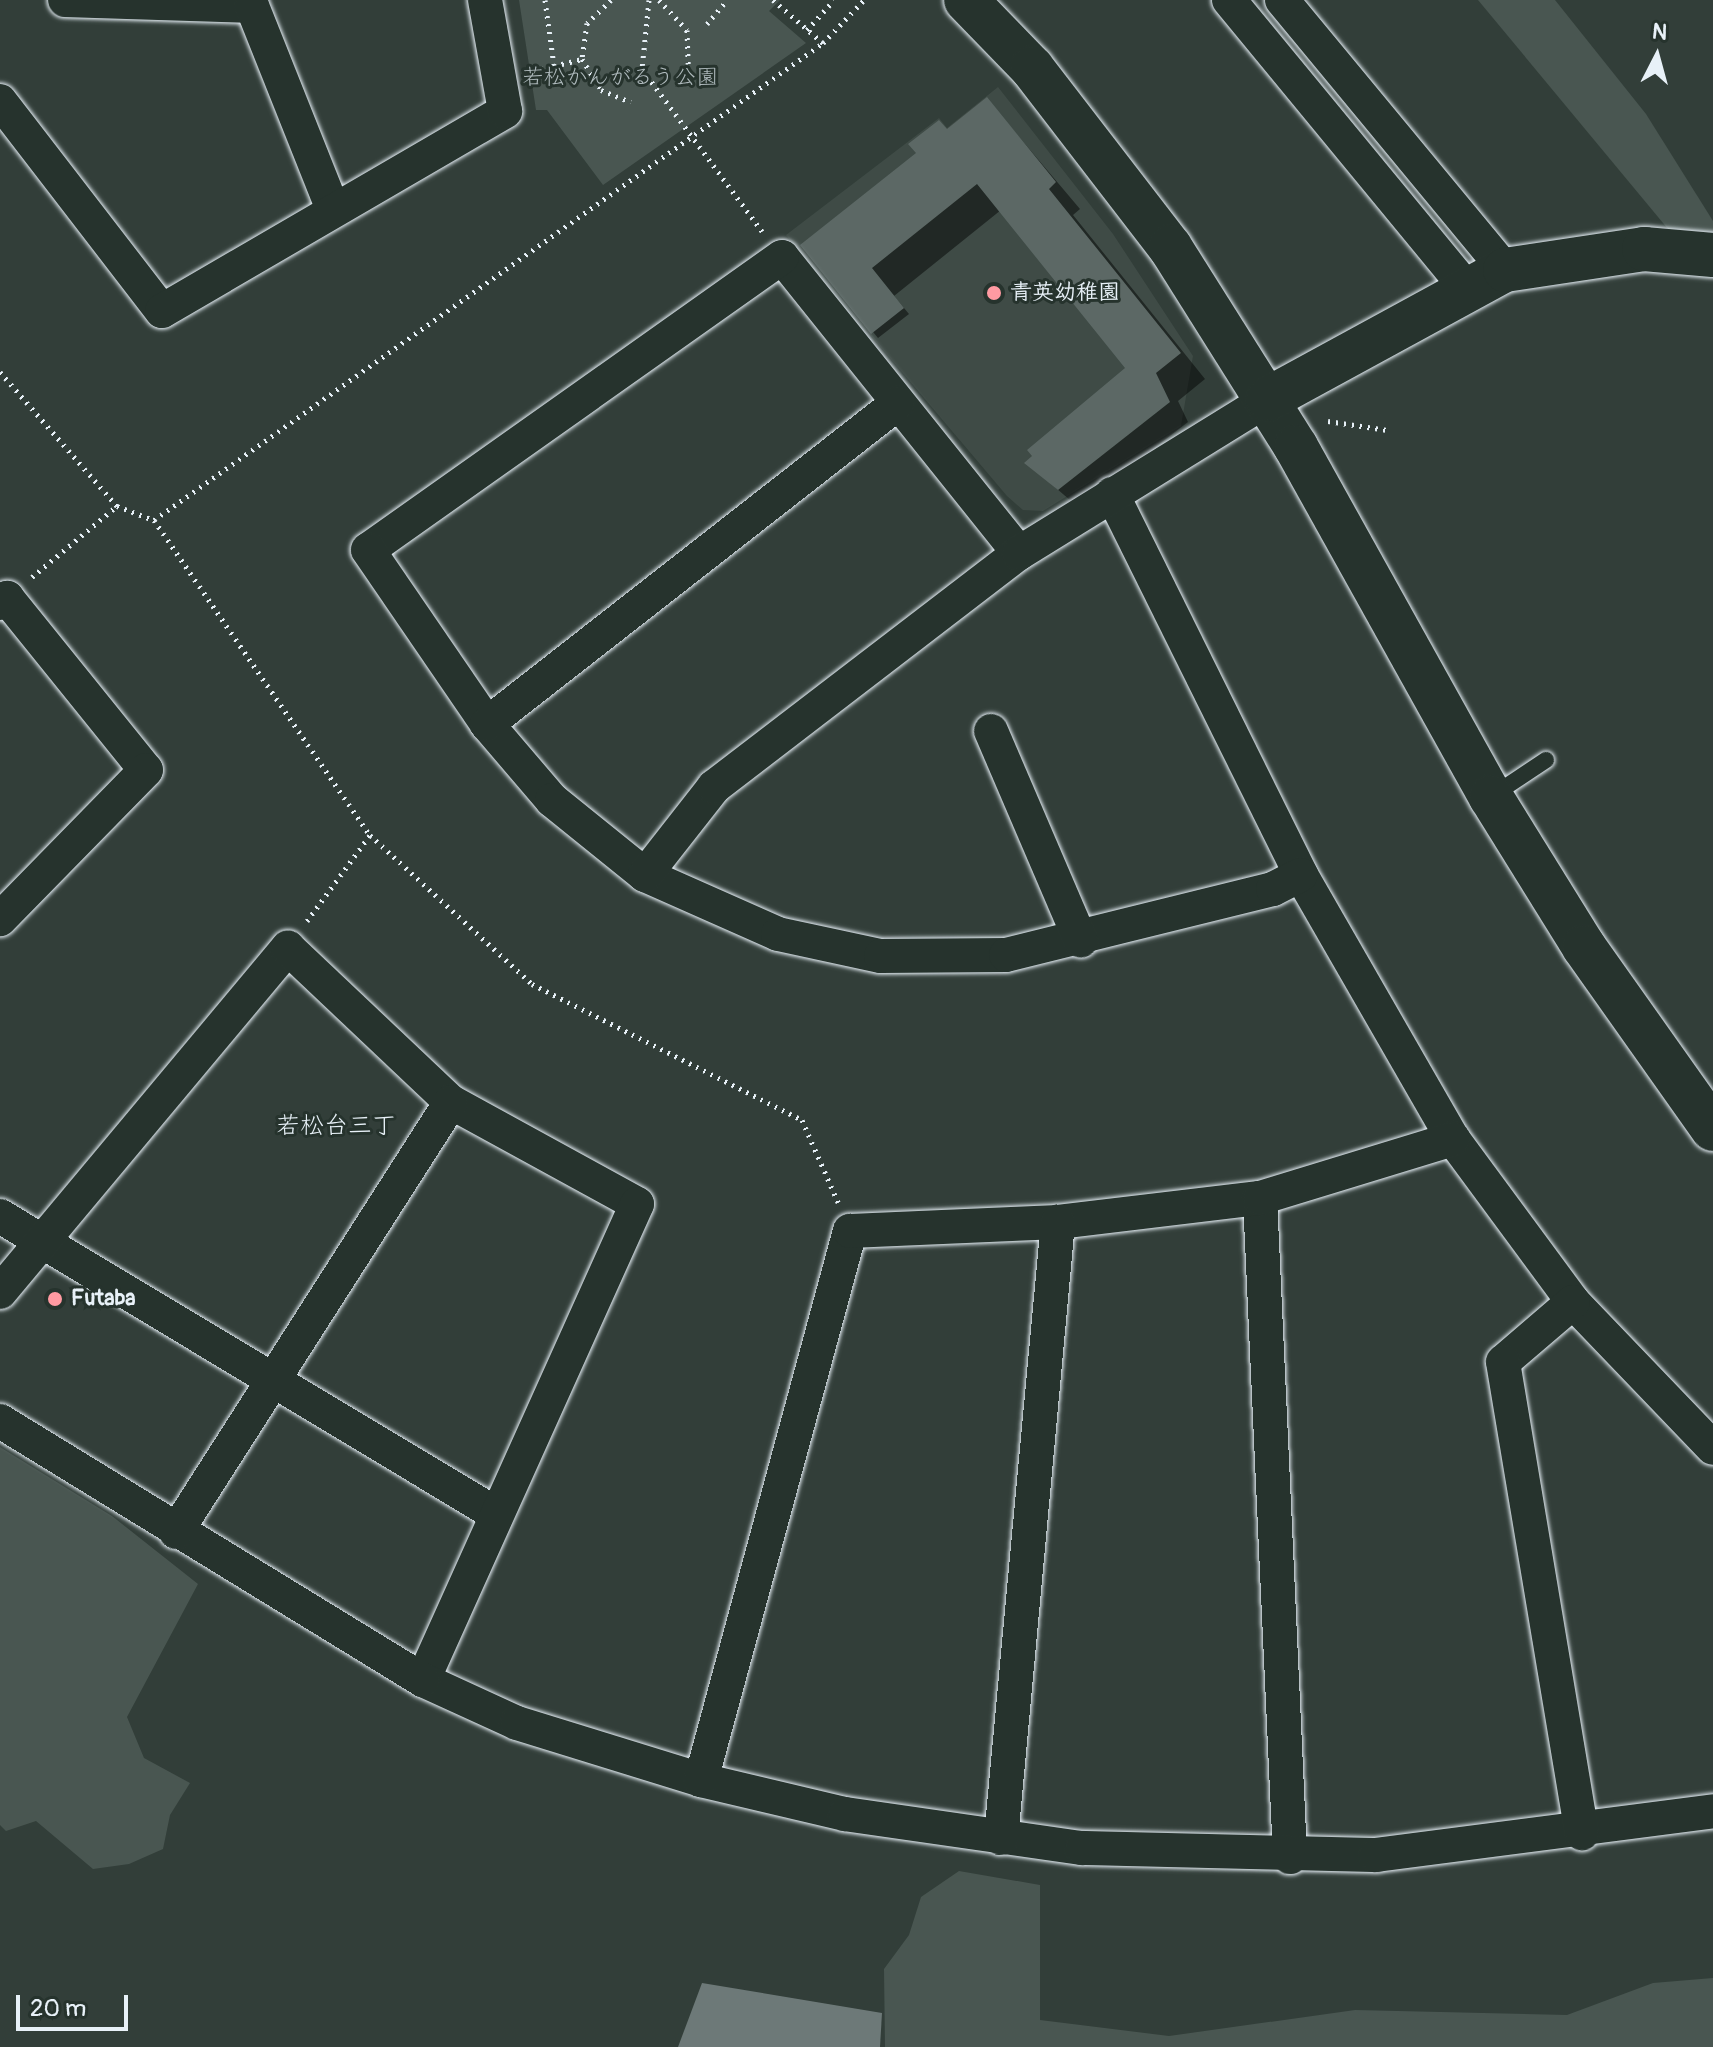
<!DOCTYPE html>
<html>
<head>
<meta charset="utf-8">
<style>
  body { margin:0 }
  #map { position:relative; width:1713px; height:2047px; overflow:hidden; background:#323e39; font-family:Pangolin,"Klee One",sans-serif }
  div>[style] { position:absolute }
  .built>* { inset:0; background:#3f4b46 }
  .green>* { inset:0; background:#495651 }
  .water>* { inset:0; background:#6d7978 }
  .shadow>* { inset:0; background:#0007 }
  .building>* { inset:0; background:#5c6865 }
  .path>* { height:5px; margin-top:-2.5px; transform-origin:0; background:repeating-linear-gradient(90deg,#e8f1f8 0 2px,transparent 0 8px) }
  .roads { filter:drop-shadow(0 0 2px #e8f1f8) drop-shadow(0 0 2px #e8f1f8) }
  .lane>* { height:16px; margin:-8px; padding:0 8px; transform-origin:8px; border-radius:8px; background:#26332d }
  .street>* { height:34px; margin:-17px; padding:0 17px; transform-origin:17px; border-radius:17px; background:#26332d }
  .secondary>* { height:44px; margin:-22px; padding:0 22px; transform-origin:22px; border-radius:22px; background:#26332d }
  .dots>* { width:22px; height:22px; translate:-50% -50%; box-sizing:border-box; border:4px solid #26332d; border-radius:50% }
  span { translate:-50% -50%; white-space:nowrap; text-align:center; line-height:1.15; -webkit-text-stroke:6px #26332d; paint-order:stroke }
  .park-label { font-size:22px; color:#b0bbbe }
  .poi-label { font-size:22px; color:#e8f1f8; font-weight:700 }
  .left { translate:0 -50%; text-align:left }
  .neighbourhood-label { font-size:24px; color:#e8f1f8 }
  .north { position:absolute; left:1617px; top:16px; width:80px; height:80px; -webkit-text-stroke:6px #26332d; paint-order:stroke; rotate:6deg; font-size:22px; font-weight:700; line-height:32px; text-align:center; color:#e8f1f8 }
  .north::after { content:''; display:block; margin:auto; width:28px; height:36px; background:#e8f1f8; clip-path:polygon(50% 0,100% 100%,50% 72%,0 100%) }
  .scale { position:absolute; left:16px; top:1995px; width:112px; height:36px; box-sizing:border-box; border:4px solid #e8f1f8; border-top:0; padding-left:10px; font-size:24px; line-height:28px; white-space:nowrap; color:#e8f1f8; -webkit-text-stroke:6px #26332d; paint-order:stroke }
</style>
</head>
<body>
<div id="map">
  <div class="built">
    <div style="clip-path:polygon(998px 87px,1113px 234px,1193px 356px,1181px 426px,1043px 511px,1023px 510px,1007px 496px,786px 235px,939px 118px,947px 128px)"></div>
  </div>
  <div class="green">
    <div style="clip-path:polygon(519px 0,780px 0,769px 11px,806px 43px,603px 185px,547px 110px,536px 110px)"></div>
    <div style="clip-path:polygon(1478px 0,1555px 0,1646px 114px,1713px 221px,1713px 232px,1668px 229px)"></div>
    <div style="clip-path:polygon(0 1447px,112px 1516px,198px 1584px,127px 1717px,144px 1758px,190px 1783px,170px 1815px,163px 1849px,129px 1864px,93px 1869px,36px 1821px,6px 1831px,0 1825px)"></div>
    <div style="clip-path:polygon(959px 1871px,1040px 1885px,1040px 2020px,1169px 2036px,1355px 2010px,1567px 2015px,1653px 1983px,1713px 1978px,1713px 2047px,885px 2047px,884px 1969px,909px 1935px,921px 1897px)"></div>
  </div>
  <div class="water">
    <div style="clip-path:polygon(702px 1983px,882px 2013px,880px 2047px,678px 2047px)"></div>
  </div>
  <div class="shadow">
    <div style="clip-path:polygon(987px 99px,1080px 209px,1073px 215px,1205px 379px,1178px 401px,1188px 422px,1078px 507px,1027px 463px,1134px 376px,1001px 210px,894px 296px,909px 314px,878px 338px,802px 245px)"></div>
  </div>
  <div class="building">
    <div style="clip-path:polygon(987px 97px,1056px 182px,1049px 189px,1181px 353px,1156px 373px,1170px 402px,1058px 490px,1024px 463px,1032px 456px,1027px 450px,1125px 368px,977px 184px,872px 268px,904px 308px,871px 334px,800px 245px,916px 153px,908px 144px,939px 120px,947px 129px)"></div>
  </div>
  <div class="path">
    <div style="left:545px;top:0;width:67px;rotate:82.2deg"></div>
    <div style="left:554px;top:66px;width:29px;rotate:-14deg"></div>
    <div style="left:611px;top:0;width:33px;rotate:136deg"></div>
    <div style="left:587px;top:23px;width:36px;rotate:98deg"></div>
    <div style="left:582px;top:59px;width:36px;rotate:58deg"></div>
    <div style="left:601px;top:90px;width:32px;rotate:22deg"></div>
    <div style="left:649px;top:0;width:69px;rotate:95.8deg"></div>
    <div style="left:642px;top:69px;width:202px;rotate:53.5deg"></div>
    <div style="left:659px;top:0;width:41px;rotate:47deg"></div>
    <div style="left:687px;top:30px;width:34px;rotate:88deg"></div>
    <div style="left:707px;top:24px;width:31px;rotate:-50deg"></div>
    <div style="left:807px;top:30px;width:40px;rotate:-48deg"></div>
    <div style="left:823px;top:43px;width:59px;rotate:-46.4deg"></div>
    <div style="left:534px;top:71px;width:21px;rotate:-14deg"></div>
    <div style="left:0;top:372px;width:178px;rotate:48.9deg"></div>
    <div style="left:117px;top:506px;width:40px;rotate:21deg"></div>
    <div style="left:154px;top:520px;width:382px;rotate:55.6deg"></div>
    <div style="left:370px;top:835px;width:220px;rotate:42.6deg"></div>
    <div style="left:532px;top:984px;width:302px;rotate:26.7deg"></div>
    <div style="left:802px;top:1120px;width:90px;rotate:66.3deg"></div>
    <div style="left:1328px;top:421px;width:60px;rotate:8.7deg"></div>
    <div style="left:154px;top:520px;width:822px;rotate:-35.49deg"></div>
    <div style="left:823px;top:43px;width:66px;rotate:-139.3deg"></div>
    <div style="left:32px;top:577px;width:111px;rotate:-39.9deg"></div>
    <div style="left:307px;top:921px;width:107px;rotate:-53.8deg"></div>
  </div>
  <div class="roads">
    <div class="lane">
      <div style="left:1492px;top:796px;width:65px;rotate:-33.7deg"></div>
    </div>
    <div class="street">
      <div style="left:65px;top:0;width:187px;rotate:1.8deg"></div>
      <div style="left:252px;top:6px;width:219px;rotate:68.3deg"></div>
      <div style="left:1229px;top:0;width:376px;rotate:50.5deg"></div>
      <div style="left:1282px;top:0;width:350px;rotate:50.4deg"></div>
      <div style="left:0;top:101px;width:265px;rotate:52.4deg"></div>
      <div style="left:162px;top:311px;width:397px;rotate:-30.2deg"></div>
      <div style="left:505px;top:111px;width:113px;rotate:-100.2deg"></div>
      <div style="left:1112px;top:494px;width:425px;rotate:63.6deg"></div>
      <div style="left:1301px;top:875px;width:305px;rotate:60.1deg"></div>
      <div style="left:1453px;top:1139px;width:202px;rotate:53.6deg"></div>
      <div style="left:1573px;top:1302px;width:202px;rotate:46.2deg"></div>
      <div style="left:1019px;top:553px;width:379px;rotate:-128.7deg"></div>
      <div style="left:782px;top:257px;width:507px;rotate:144.71deg"></div>
      <div style="left:368px;top:550px;width:211px;rotate:55.6deg"></div>
      <div style="left:487px;top:724px;width:100px;rotate:49.5deg"></div>
      <div style="left:552px;top:800px;width:119px;rotate:38.9deg"></div>
      <div style="left:645px;top:875px;width:145px;rotate:23.9deg"></div>
      <div style="left:778px;top:934px;width:105px;rotate:12.1deg"></div>
      <div style="left:881px;top:956px;width:125px;rotate:-0.5deg"></div>
      <div style="left:1006px;top:955px;width:275px;rotate:-13.9deg"></div>
      <div style="left:1273px;top:889px;width:31px;rotate:-27deg"></div>
      <div style="left:0;top:603px;width:9px;rotate:-36deg"></div>
      <div style="left:7px;top:598px;width:221px;rotate:51.1deg"></div>
      <div style="left:146px;top:770px;width:209px;rotate:134.4deg"></div>
      <div style="left:487px;top:724px;width:521px;rotate:-37.99deg"></div>
      <div style="left:991px;top:731px;width:228px;rotate:66.8deg"></div>
      <div style="left:645px;top:875px;width:112px;rotate:-51.9deg"></div>
      <div style="left:714px;top:787px;width:384px;rotate:-37.5deg"></div>
      <div style="left:1019px;top:553px;width:293px;rotate:-31.7deg"></div>
      <div style="left:1260px;top:1198px;width:660px;rotate:87.39deg"></div>
      <div style="left:0;top:1216px;width:579px;rotate:31deg"></div>
      <div style="left:0;top:1292px;width:449px;rotate:-50.1deg"></div>
      <div style="left:288px;top:948px;width:224px;rotate:43.4deg"></div>
      <div style="left:451px;top:1102px;width:212px;rotate:28.7deg"></div>
      <div style="left:637px;top:1204px;width:522px;rotate:114.21deg"></div>
      <div style="left:423px;top:1680px;width:103px;rotate:24.6deg"></div>
      <div style="left:517px;top:1723px;width:193px;rotate:17.2deg"></div>
      <div style="left:701px;top:1780px;width:148px;rotate:13.3deg"></div>
      <div style="left:845px;top:1814px;width:239px;rotate:8.2deg"></div>
      <div style="left:1082px;top:1848px;width:294px;rotate:1.4deg"></div>
      <div style="left:1376px;top:1855px;width:340px;rotate:-7.4deg"></div>
      <div style="left:1573px;top:1302px;width:92px;rotate:139.4deg"></div>
      <div style="left:1503px;top:1362px;width:478px;rotate:80.5deg"></div>
      <div style="left:0;top:1421px;width:496px;rotate:31.5deg"></div>
      <div style="left:176px;top:1532px;width:510px;rotate:-57.4deg"></div>
      <div style="left:701px;top:1780px;width:569px;rotate:-74.82deg"></div>
      <div style="left:850px;top:1231px;width:208px;rotate:-2.5deg"></div>
      <div style="left:1058px;top:1222px;width:203px;rotate:-6.8deg"></div>
      <div style="left:1260px;top:1198px;width:202px;rotate:-17deg"></div>
      <div style="left:1001px;top:1838px;width:619px;rotate:-84.71deg"></div>
    </div>
    <div class="secondary">
      <div style="left:966px;top:0;width:95px;rotate:45.9deg"></div>
      <div style="left:1032px;top:68px;width:226px;rotate:52.4deg"></div>
      <div style="left:1170px;top:247px;width:236px;rotate:57.8deg"></div>
      <div style="left:1296px;top:447px;width:401px;rotate:60.9deg"></div>
      <div style="left:1491px;top:797px;width:176px;rotate:58.2deg"></div>
      <div style="left:1584px;top:947px;width:223px;rotate:54.7deg"></div>
      <div style="left:1268px;top:399px;width:270px;rotate:-28.6deg"></div>
      <div style="left:1505px;top:270px;width:141px;rotate:-8.6deg"></div>
      <div style="left:1644px;top:249px;width:69px;rotate:5deg"></div>
    </div>
  </div>
  <div class="dots">
    <div style="left:994px;top:293px;background:#ff9aa2"></div>
    <div style="left:55px;top:1299px;background:#ff9aa2"></div>
  </div>
  <div class="park-label">
    <span style="left:620px;top:78px">若松かんがるう公園</span>
  </div>
  <div class="poi-label">
    <span class="left" style="left:1010px;top:293px">青英幼稚園</span>
    <span class="left" style="left:71px;top:1299px">Futaba</span>
  </div>
  <div class="neighbourhood-label">
    <span style="left:336px;top:1126px">若松台三丁</span>
  </div>
  <div class="north">N</div>
  <div class="scale">20 m</div>
</div>
</body>
</html>
